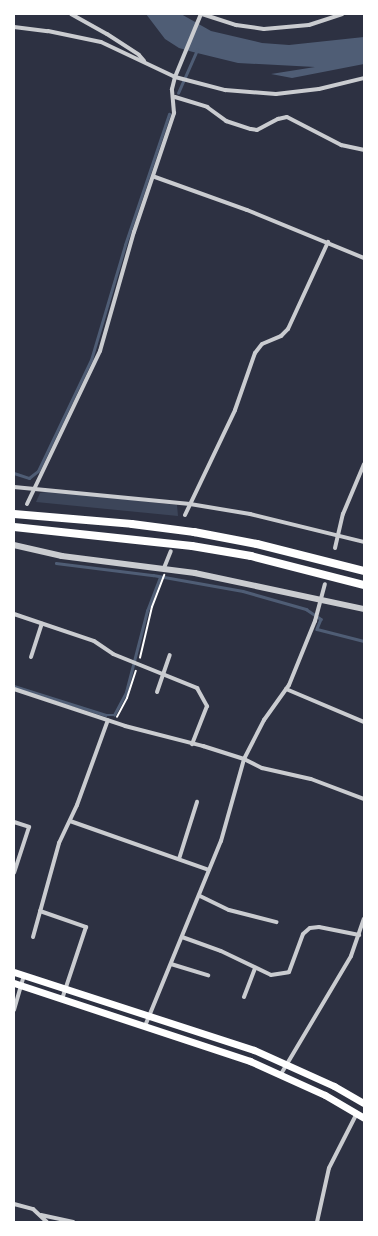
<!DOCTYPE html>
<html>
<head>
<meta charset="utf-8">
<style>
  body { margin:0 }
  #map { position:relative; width:378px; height:1236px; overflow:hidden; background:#2d3142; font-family:"Noto Serif",serif }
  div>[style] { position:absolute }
  .green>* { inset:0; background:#3c4559 }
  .water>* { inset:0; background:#4f5d75 }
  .stream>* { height:2.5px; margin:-1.25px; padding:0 1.25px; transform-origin:1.25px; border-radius:1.25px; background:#4f5d75 }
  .path>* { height:1.5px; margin:-0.75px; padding:0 0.75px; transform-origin:0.75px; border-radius:0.75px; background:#fff }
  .minor>* { height:4px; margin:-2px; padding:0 2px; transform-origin:2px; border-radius:2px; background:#caccd0 }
  .tertiary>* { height:5.5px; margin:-2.75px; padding:0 2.75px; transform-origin:2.75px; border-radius:2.75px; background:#caccd0 }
  .trunk>* { height:7px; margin:-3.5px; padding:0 3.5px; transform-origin:3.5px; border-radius:3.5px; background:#fff }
  .motorway>* { height:8px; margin:-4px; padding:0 4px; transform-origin:4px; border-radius:4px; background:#fff }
  span { translate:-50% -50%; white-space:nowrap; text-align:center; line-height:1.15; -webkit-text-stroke:4px #fff; paint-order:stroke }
  .frame { position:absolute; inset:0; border:15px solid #fff; pointer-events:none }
</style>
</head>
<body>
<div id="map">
  <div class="green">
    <div style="clip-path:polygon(50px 491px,177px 505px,178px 516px,36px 502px,40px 493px)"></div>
  </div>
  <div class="water">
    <div style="clip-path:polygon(146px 14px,181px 14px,211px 31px,262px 43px,289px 45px,364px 37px,364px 64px,292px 78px,271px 74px,315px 67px,238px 63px,193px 52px,179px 48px,165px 39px)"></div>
  </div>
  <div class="stream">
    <div style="left:178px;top:93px;width:47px;rotate:-66.2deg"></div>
    <div style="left:14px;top:473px;width:16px;rotate:18deg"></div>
    <div style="left:29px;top:478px;width:11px;rotate:-38deg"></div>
    <div style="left:38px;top:471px;width:123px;rotate:-64.5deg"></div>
    <div style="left:91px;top:360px;width:120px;rotate:-73.5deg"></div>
    <div style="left:125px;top:245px;width:138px;rotate:-71.4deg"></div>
    <div style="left:56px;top:563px;width:98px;rotate:7.1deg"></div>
    <div style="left:153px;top:575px;width:91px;rotate:10.1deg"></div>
    <div style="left:243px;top:591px;width:66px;rotate:15.9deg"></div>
    <div style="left:306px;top:609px;width:18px;rotate:34deg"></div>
    <div style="left:321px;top:619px;width:11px;rotate:112deg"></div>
    <div style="left:317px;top:629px;width:49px;rotate:14.3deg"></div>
    <div style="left:14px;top:686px;width:96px;rotate:17.5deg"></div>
    <div style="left:106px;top:715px;width:8px"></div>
    <div style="left:114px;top:715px;width:26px;rotate:-62deg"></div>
    <div style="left:126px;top:692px;width:84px;rotate:-75.5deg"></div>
    <div style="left:147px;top:611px;width:36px;rotate:-69deg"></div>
  </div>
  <div class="path">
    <div style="left:140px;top:658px;width:52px;rotate:-76.8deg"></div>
    <div style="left:152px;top:607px;width:34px;rotate:-69deg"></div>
    <div style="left:117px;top:717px;width:21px;rotate:-62deg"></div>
    <div style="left:127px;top:698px;width:28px;rotate:-72deg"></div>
  </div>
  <div class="minor">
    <div style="left:71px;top:14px;width:41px;rotate:29.1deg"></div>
    <div style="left:107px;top:34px;width:38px;rotate:33deg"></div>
    <div style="left:139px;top:55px;width:8px;rotate:50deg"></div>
    <div style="left:202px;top:14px;width:36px;rotate:18deg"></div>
    <div style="left:236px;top:25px;width:28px;rotate:8deg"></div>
    <div style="left:264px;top:29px;width:45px;rotate:-5.1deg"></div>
    <div style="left:309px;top:25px;width:35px;rotate:-18deg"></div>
    <div style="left:14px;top:27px;width:34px;rotate:7deg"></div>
    <div style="left:48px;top:31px;width:54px;rotate:11.7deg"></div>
    <div style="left:101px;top:42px;width:82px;rotate:25.3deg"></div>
    <div style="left:175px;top:77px;width:52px;rotate:14.6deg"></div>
    <div style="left:225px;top:90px;width:51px;rotate:4.5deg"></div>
    <div style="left:276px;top:94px;width:43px;rotate:-6.6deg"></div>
    <div style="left:319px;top:89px;width:46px;rotate:-13.7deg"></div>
    <div style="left:175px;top:97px;width:34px;rotate:17deg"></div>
    <div style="left:207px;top:107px;width:24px;rotate:36deg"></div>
    <div style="left:226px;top:121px;width:26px;rotate:18deg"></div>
    <div style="left:251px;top:129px;width:6px;rotate:9deg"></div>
    <div style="left:257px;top:130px;width:24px;rotate:-28deg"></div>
    <div style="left:278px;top:119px;width:9px;rotate:-13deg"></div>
    <div style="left:287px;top:117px;width:61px;rotate:27.4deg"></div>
    <div style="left:341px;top:145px;width:24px;rotate:12deg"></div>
    <div style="left:155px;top:177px;width:98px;rotate:19.7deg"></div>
    <div style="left:247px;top:210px;width:126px;rotate:22.3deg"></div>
    <div style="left:14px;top:487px;width:177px;rotate:5.5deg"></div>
    <div style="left:190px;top:504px;width:61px;rotate:9.5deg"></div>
    <div style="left:250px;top:514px;width:117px;rotate:13.8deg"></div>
    <div style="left:27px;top:504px;width:170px;rotate:-64.5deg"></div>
    <div style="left:100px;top:351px;width:124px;rotate:-74.1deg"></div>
    <div style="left:134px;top:232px;width:126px;rotate:-71.4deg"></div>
    <div style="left:174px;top:113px;width:24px;rotate:-95deg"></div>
    <div style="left:172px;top:89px;width:12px;rotate:-76deg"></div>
    <div style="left:175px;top:77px;width:68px;rotate:-67.6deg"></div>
    <div style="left:185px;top:515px;width:116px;rotate:-64.5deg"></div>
    <div style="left:235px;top:410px;width:60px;rotate:-70.7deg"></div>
    <div style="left:255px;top:353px;width:11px;rotate:-52deg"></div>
    <div style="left:262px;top:344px;width:21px;rotate:-23deg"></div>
    <div style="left:281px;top:336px;width:10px;rotate:-45deg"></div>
    <div style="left:288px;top:329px;width:96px;rotate:-65.3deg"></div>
    <div style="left:335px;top:548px;width:35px;rotate:-77deg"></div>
    <div style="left:343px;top:514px;width:54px;rotate:-67.2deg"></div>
    <div style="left:164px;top:568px;width:18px;rotate:-68deg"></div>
    <div style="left:14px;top:614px;width:84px;rotate:18.6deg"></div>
    <div style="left:94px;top:641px;width:23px;rotate:34deg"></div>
    <div style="left:113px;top:654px;width:91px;rotate:22deg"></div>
    <div style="left:197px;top:688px;width:21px;rotate:61deg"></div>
    <div style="left:207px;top:706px;width:41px;rotate:111.5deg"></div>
    <div style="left:31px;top:657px;width:35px;rotate:-72deg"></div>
    <div style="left:14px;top:689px;width:117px;rotate:18.4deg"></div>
    <div style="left:125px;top:726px;width:81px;rotate:14.4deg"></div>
    <div style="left:203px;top:746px;width:43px;rotate:17.6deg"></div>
    <div style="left:244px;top:759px;width:20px;rotate:27deg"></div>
    <div style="left:262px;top:768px;width:50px;rotate:12.7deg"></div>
    <div style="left:311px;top:779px;width:57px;rotate:20.7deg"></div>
    <div style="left:286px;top:689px;width:85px;rotate:22.9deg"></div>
    <div style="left:157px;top:692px;width:39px;rotate:-71deg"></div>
    <div style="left:70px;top:821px;width:147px;rotate:19.4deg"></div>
    <div style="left:14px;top:822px;width:16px;rotate:18deg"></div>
    <div style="left:29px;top:827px;width:48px;rotate:108.1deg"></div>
    <div style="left:179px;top:859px;width:60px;rotate:-72.5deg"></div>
    <div style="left:200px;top:896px;width:32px;rotate:26deg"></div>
    <div style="left:229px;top:910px;width:49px;rotate:14.3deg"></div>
    <div style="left:40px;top:911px;width:49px;rotate:19.2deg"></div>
    <div style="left:86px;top:927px;width:76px;rotate:108.4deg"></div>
    <div style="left:33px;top:937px;width:98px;rotate:-74.5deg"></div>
    <div style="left:59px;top:843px;width:42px;rotate:-64.7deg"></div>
    <div style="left:77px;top:805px;width:90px;rotate:-70deg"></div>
    <div style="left:182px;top:937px;width:41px;rotate:19.7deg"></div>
    <div style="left:221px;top:951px;width:55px;rotate:25.6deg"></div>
    <div style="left:271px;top:975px;width:18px;rotate:-9deg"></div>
    <div style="left:289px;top:972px;width:40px;rotate:-69.8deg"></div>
    <div style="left:303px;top:934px;width:9px;rotate:-41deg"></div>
    <div style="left:310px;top:928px;width:9px;rotate:-6deg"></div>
    <div style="left:319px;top:927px;width:41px;rotate:11.3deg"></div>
    <div style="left:171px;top:964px;width:39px;rotate:17deg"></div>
    <div style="left:244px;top:997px;width:31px;rotate:-69deg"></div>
    <div style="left:14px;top:1010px;width:35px;rotate:-74deg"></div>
    <div style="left:145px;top:1026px;width:200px;rotate:-67.7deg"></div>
    <div style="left:221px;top:841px;width:85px;rotate:-74.3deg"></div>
    <div style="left:244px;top:759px;width:44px;rotate:-62.9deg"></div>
    <div style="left:264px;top:720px;width:43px;rotate:-54.5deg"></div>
    <div style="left:289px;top:685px;width:69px;rotate:-67.9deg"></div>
    <div style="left:315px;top:621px;width:38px;rotate:-75deg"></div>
    <div style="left:281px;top:1074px;width:137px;rotate:-59.3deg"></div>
    <div style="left:351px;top:956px;width:39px;rotate:-71deg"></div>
    <div style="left:14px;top:1204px;width:20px;rotate:15deg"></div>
    <div style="left:33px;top:1209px;width:19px;rotate:43deg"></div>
    <div style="left:41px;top:1215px;width:33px;rotate:12deg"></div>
    <div style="left:317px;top:1222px;width:55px;rotate:-77.5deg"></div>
    <div style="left:329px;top:1168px;width:62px;rotate:-63deg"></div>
  </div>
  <div class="tertiary">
    <div style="left:14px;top:545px;width:49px;rotate:12.9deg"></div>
    <div style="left:62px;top:556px;width:134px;rotate:7.3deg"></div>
    <div style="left:195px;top:573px;width:173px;rotate:12deg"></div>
  </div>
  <div class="trunk">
    <div style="left:14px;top:972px;width:252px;rotate:18deg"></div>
    <div style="left:254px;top:1050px;width:88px;rotate:24.2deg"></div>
    <div style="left:334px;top:1086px;width:34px;rotate:30deg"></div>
    <div style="left:14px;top:983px;width:249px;rotate:18.3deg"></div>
    <div style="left:250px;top:1061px;width:82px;rotate:24.4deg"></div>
    <div style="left:325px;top:1095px;width:45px;rotate:30.5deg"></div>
  </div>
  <div class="motorway">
    <div style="left:14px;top:514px;width:118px;rotate:4.8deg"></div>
    <div style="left:132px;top:524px;width:63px;rotate:7.4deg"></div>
    <div style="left:194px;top:532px;width:64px;rotate:10.8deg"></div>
    <div style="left:257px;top:544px;width:110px;rotate:14.2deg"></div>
    <div style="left:14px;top:527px;width:179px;rotate:6.1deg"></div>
    <div style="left:192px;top:546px;width:60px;rotate:9.6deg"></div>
    <div style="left:251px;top:556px;width:117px;rotate:14.4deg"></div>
  </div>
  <div class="frame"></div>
</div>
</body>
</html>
